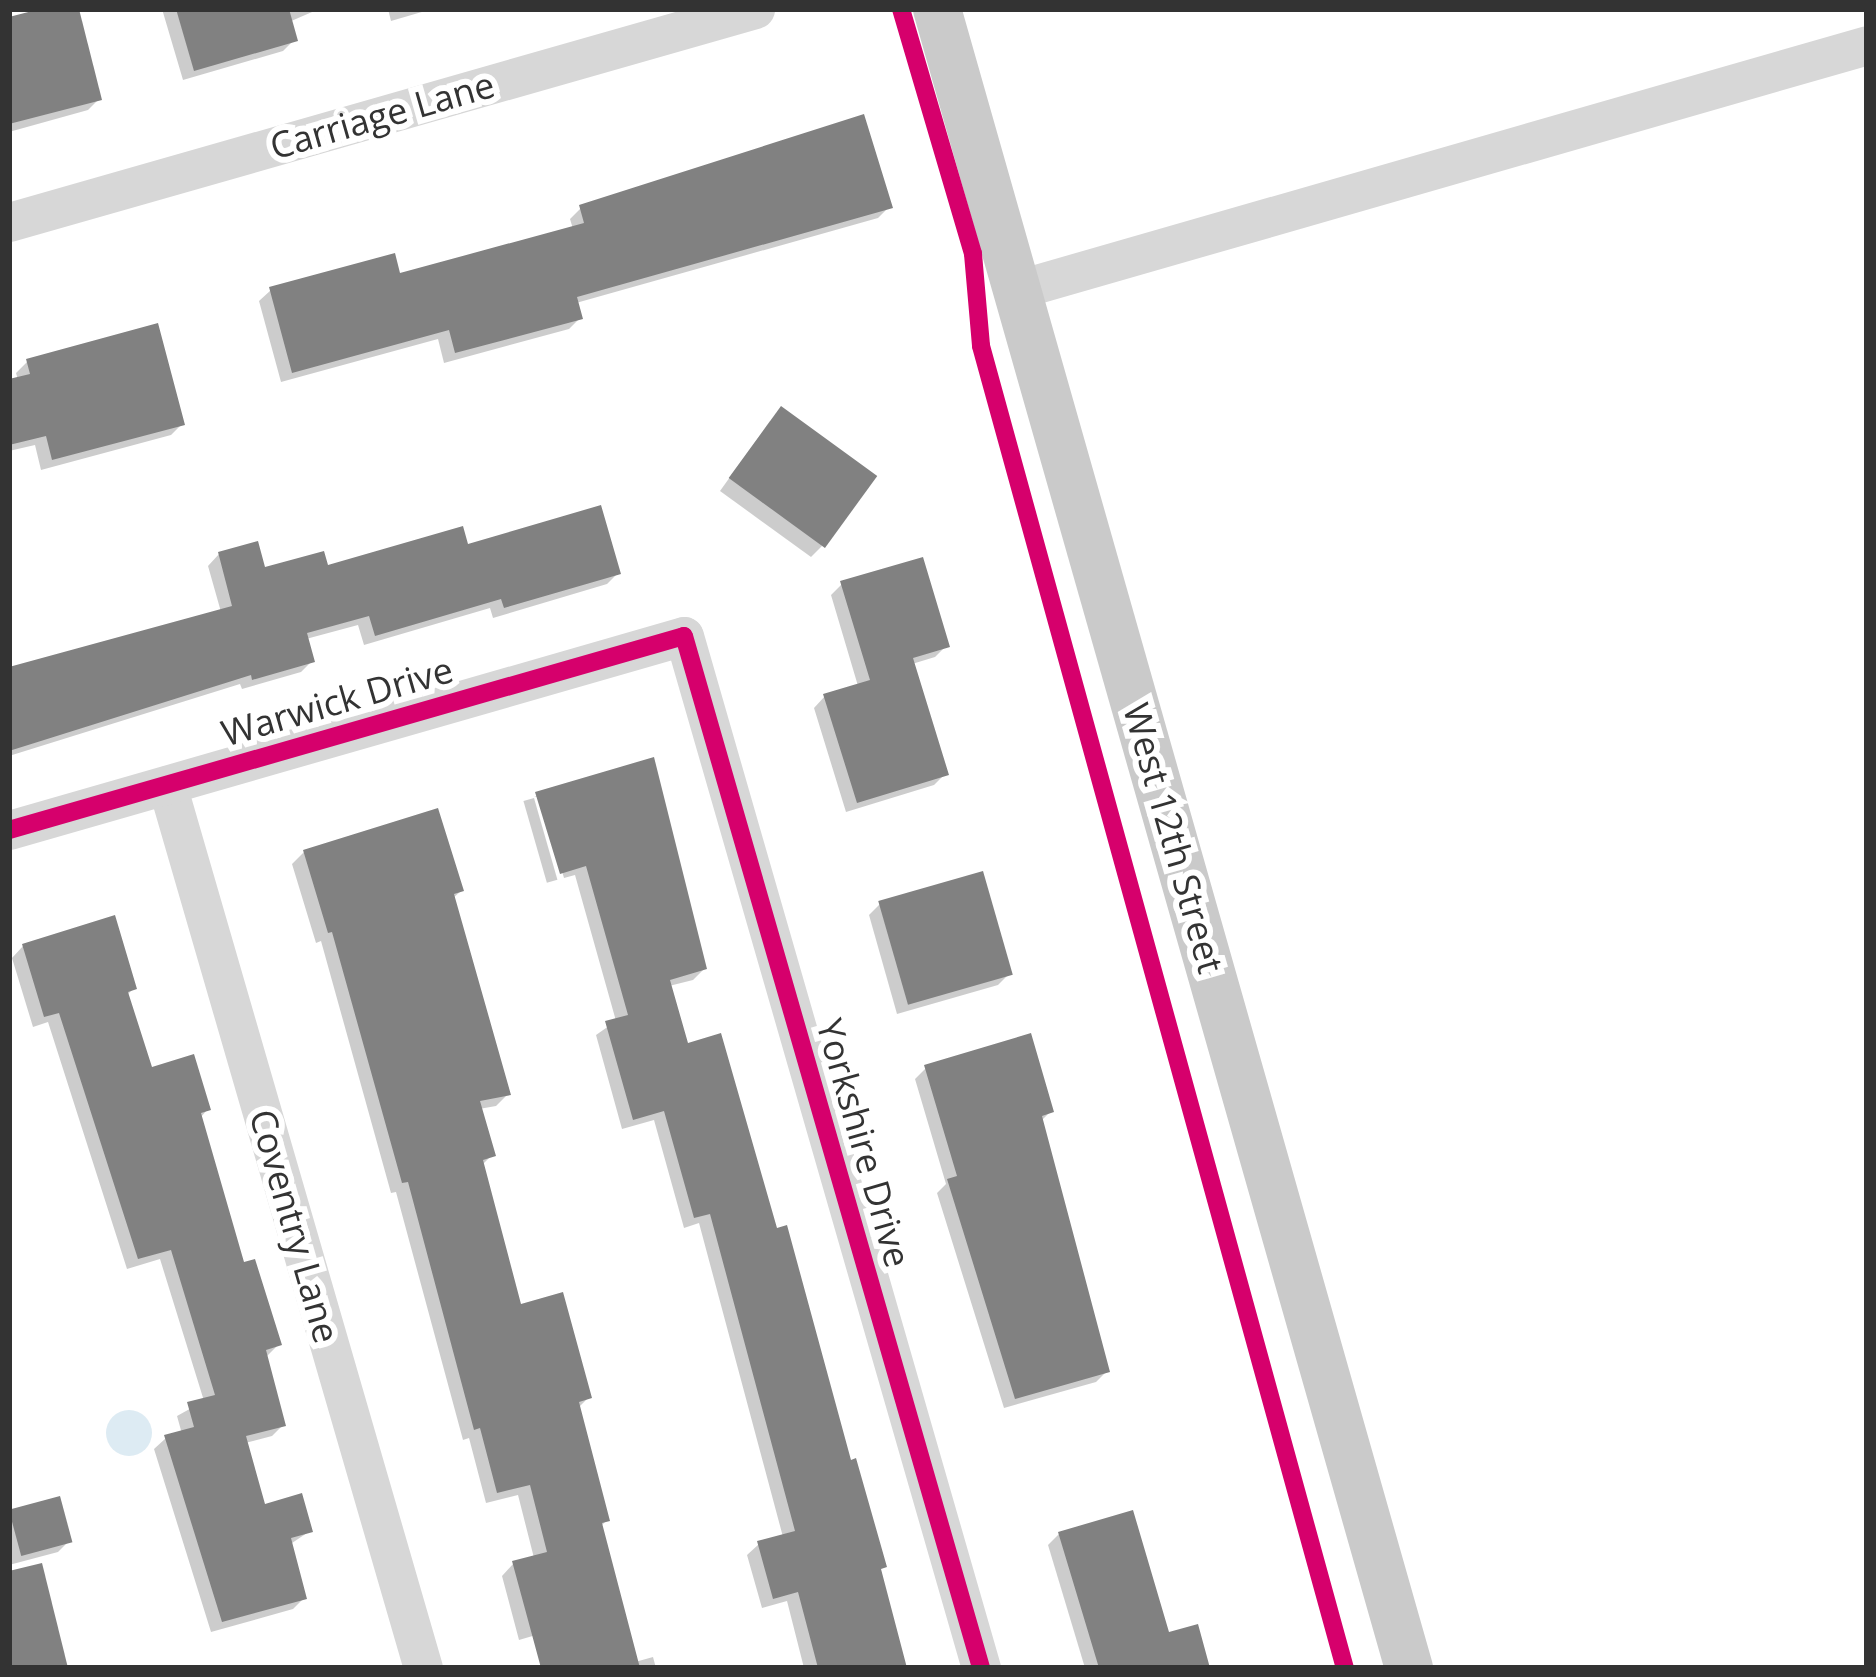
<!DOCTYPE html>
<html>
<head>
<meta charset="utf-8">
<style>
  body { margin:0 }
  #map { position:relative; width:1876px; height:1677px; overflow:hidden; background:#fff; font-family:"Open Sans",sans-serif }
  div>[style] { position:absolute }
  .water>* { inset:0; background:#ddebf3 }
  .round { border-radius:50% }
  .shadow>* { inset:0; background:#0003; transform-origin:0 0 }
  .building>* { inset:0; background:#818181; transform-origin:0 0 }
  .minor>* { height:39px; margin:-19.5px; padding:0 19.5px; transform-origin:19.5px; border-radius:19.5px; background:#d7d7d7 }
  .major>* { height:48px; margin:-24px; padding:0 24px; transform-origin:24px; border-radius:24px; background:#cacaca }
  .cycleway>* { height:18px; margin:-9px; padding:0 9px; transform-origin:9px; border-radius:9px; background:#d6006c }
  span { translate:-50% -50%; white-space:nowrap; text-align:center; line-height:1.15; -webkit-text-stroke:12px #fff; paint-order:stroke }
  .street-label { font-size:36px; color:#333 }
  .frame { position:absolute; inset:0; border:12px solid #333; pointer-events:none }
</style>
</head>
<body>
<div id="map">
  <div class="water">
    <div class="round" style="left:106px;top:1410px;width:46px;height:46px"></div>
  </div>
  <div class="shadow">
    <div style="clip-path:polygon(52px 9px,76px 9px,99px 99px,88px 110px,9px 132px,9px 20px)"></div>
    <div style="clip-path:polygon(162px 9px,319px 9px,289px 22px,294px 40px,283px 51px,183px 80px)"></div>
    <div style="clip-path:polygon(388px 9px,432px 9px,391px 21px)"></div>
    <div style="clip-path:polygon(889px 207px,878px 218px,576px 303px,580px 318px,569px 329px,444px 363px,438px 339px,281px 382px,259px 301px,271px 290px,398px 276px,573px 229px,570px 219px,581px 208px)"></div>
    <div style="clip-path:polygon(27px 362px,182px 424px,171px 435px,41px 470px,35px 445px,9px 451px,9px 382px,18px 380px,16px 373px)"></div>
    <div style="clip-path:polygon(770px 421px,822px 546px,811px 557px,720px 491px)"></div>
    <div style="clip-path:polygon(466px 548px,618px 573px,607px 584px,493px 618px,490px 608px,364px 645px,358px 625px,306px 639px,312px 661px,301px 672px,242px 689px,240px 684px,9px 756px,9px 671px,221px 612px,208px 566px,219px 554px,263px 571px,326px 569px)"></div>
    <div style="clip-path:polygon(842px 584px,946px 646px,935px 657px,912px 664px,945px 774px,934px 785px,846px 812px,814px 708px,825px 696px,858px 686px,831px 595px)"></div>
    <div style="clip-path:polygon(652px 761px,704px 969px,693px 980px,669px 986px,686px 1046px,719px 1037px,775px 1231px,785px 1229px,849px 1463px,854px 1462px,905px 1668px,804px 1668px,787px 1601px,762px 1608px,747px 1555px,759px 1544px,783px 1537px,699px 1223px,684px 1228px,654px 1120px,622px 1129px,596px 1035px,616px 1021px,575px 875px,564px 878px,540px 797px,534px 797px)"></div>
    <div style="left:534px;top:798px;width:85px;height:11px;rotate:74deg"></div>
    <div style="clip-path:polygon(304px 852px,461px 891px,452px 899px,508px 1094px,496px 1106px,479px 1109px,492px 1155px,481px 1166px,519px 1307px,589px 1397px,578px 1408px,607px 1520px,600px 1527px,635px 1662px,653px 1657px,656px 1668px,545px 1668px,536px 1635px,519px 1640px,502px 1576px,513px 1564px,534px 1558px,518px 1495px,486px 1503px,469px 1438px,463px 1440px,396px 1192px,391px 1193px,321px 941px,316px 943px,292px 864px)"></div>
    <div style="clip-path:polygon(880px 904px,1009px 974px,998px 985px,897px 1014px,869px 915px)"></div>
    <div style="clip-path:polygon(23px 946px,134px 988px,126px 996px,150px 1071px,208px 1109px,200px 1118px,242px 1266px,278px 1345px,267px 1356px,283px 1425px,272px 1436px,245px 1443px,263px 1507px,310px 1531px,289px 1545px,304px 1598px,293px 1609px,211px 1632px,154px 1449px,166px 1438px,182px 1434px,177px 1416px,204px 1401px,160px 1259px,127px 1269px,48px 1022px,33px 1027px,12px 958px)"></div>
    <div style="clip-path:polygon(926px 1068px,1051px 1111px,1041px 1121px,1107px 1371px,1096px 1382px,1004px 1408px,937px 1193px,946px 1184px,915px 1079px)"></div>
    <div style="clip-path:polygon(58px 1500px,69px 1541px,58px 1552px,9px 1565px,9px 1513px)"></div>
    <div style="clip-path:polygon(1059px 1534px,1207px 1668px,1085px 1668px,1048px 1545px)"></div>
  </div>
  <div class="building">
    <div style="clip-path:polygon(40px 9px,79px 9px,102px 100px,9px 124px,9px 17px)"></div>
    <div style="clip-path:polygon(176px 9px,289px 9px,298px 41px,194px 71px)"></div>
    <div style="clip-path:polygon(864px 114px,893px 208px,577px 297px,583px 319px,455px 353px,449px 330px,292px 373px,269px 287px,395px 253px,400px 273px,584px 223px,579px 205px)"></div>
    <div style="clip-path:polygon(158px 323px,185px 425px,52px 460px,46px 436px,9px 445px,9px 379px,30px 374px,26px 359px)"></div>
    <div style="left:781px;top:406px;width:119px;height:89px;rotate:36deg"></div>
    <div style="clip-path:polygon(601px 505px,621px 574px,504px 608px,501px 599px,375px 636px,369px 616px,307px 633px,315px 662px,252px 680px,251px 675px,9px 751px,9px 667px,232px 606px,218px 552px,258px 541px,265px 567px,324px 551px,328px 565px,463px 526px,468px 544px)"></div>
    <div style="clip-path:polygon(923px 557px,950px 647px,913px 658px,949px 775px,857px 803px,823px 694px,870px 680px,840px 581px)"></div>
    <div style="clip-path:polygon(654px 757px,707px 969px,670px 980px,688px 1043px,721px 1033px,777px 1228px,787px 1225px,851px 1460px,856px 1458px,887px 1567px,881px 1569px,907px 1668px,818px 1668px,798px 1592px,773px 1599px,757px 1541px,795px 1531px,710px 1214px,694px 1218px,664px 1111px,633px 1120px,605px 1021px,628px 1015px,586px 866px,560px 874px,535px 792px)"></div>
    <div style="clip-path:polygon(438px 808px,464px 891px,454px 894px,511px 1095px,480px 1101px,496px 1156px,483px 1160px,521px 1304px,563px 1292px,592px 1398px,579px 1402px,610px 1521px,602px 1523px,640px 1668px,541px 1668px,512px 1561px,547px 1552px,530px 1485px,497px 1493px,480px 1428px,474px 1430px,408px 1182px,402px 1183px,332px 932px,328px 933px,303px 850px)"></div>
    <div style="left:983px;top:871px;width:108px;height:109px;rotate:74deg"></div>
    <div style="clip-path:polygon(115px 915px,137px 989px,128px 992px,152px 1067px,194px 1054px,211px 1110px,201px 1113px,244px 1262px,255px 1259px,282px 1345px,266px 1350px,286px 1426px,246px 1436px,265px 1504px,302px 1493px,313px 1532px,291px 1538px,307px 1599px,222px 1622px,164px 1435px,194px 1427px,187px 1402px,215px 1395px,171px 1250px,138px 1259px,59px 1013px,44px 1017px,22px 944px)"></div>
    <div style="clip-path:polygon(1031px 1033px,1054px 1112px,1042px 1116px,1110px 1372px,1015px 1399px,947px 1179px,957px 1176px,924px 1065px)"></div>
    <div style="left:60px;top:1496px;width:48px;height:53px;rotate:75deg"></div>
    <div style="clip-path:polygon(1133px 1510px,1169px 1632px,1198px 1624px,1210px 1668px,1099px 1668px,1058px 1532px)"></div>
    <div style="clip-path:polygon(42px 1563px,68px 1668px,9px 1668px,9px 1571px)"></div>
  </div>
  <div class="minor">
    <div style="left:9px;top:222px;width:776px;rotate:-15.94deg"></div>
    <div style="left:1019px;top:289px;width:882px;rotate:-16.05deg"></div>
    <div style="left:167px;top:785px;width:919px;rotate:73.83deg"></div>
    <div style="left:9px;top:830px;width:702px;rotate:-16.04deg"></div>
    <div style="left:684px;top:636px;width:1074px;rotate:73.94deg"></div>
  </div>
  <div class="major">
    <div style="left:937px;top:9px;width:1725px;rotate:74.12deg"></div>
  </div>
  <div class="cycleway">
    <div style="left:901px;top:9px;width:255px;rotate:73.6deg"></div>
    <div style="left:973px;top:254px;width:92px;rotate:85deg"></div>
    <div style="left:981px;top:346px;width:1371px;rotate:74.61deg"></div>
    <div style="left:9px;top:830px;width:702px;rotate:-16.04deg"></div>
    <div style="left:684px;top:636px;width:1074px;rotate:73.94deg"></div>
  </div>
  <div class="street-label">
    <span style="left:382px;top:115px;rotate:-16deg">Carriage Lane</span>
    <span style="left:337px;top:701px;rotate:-16deg">Warwick Drive</span>
    <span style="left:1174px;top:838px;rotate:74deg">West 12th Street</span>
    <span style="left:864px;top:1143px;rotate:74deg">Yorkshire Drive</span>
    <span style="left:295px;top:1226px;rotate:74deg">Coventry Lane</span>
  </div>
  <div class="frame"></div>
</div>
</body>
</html>
